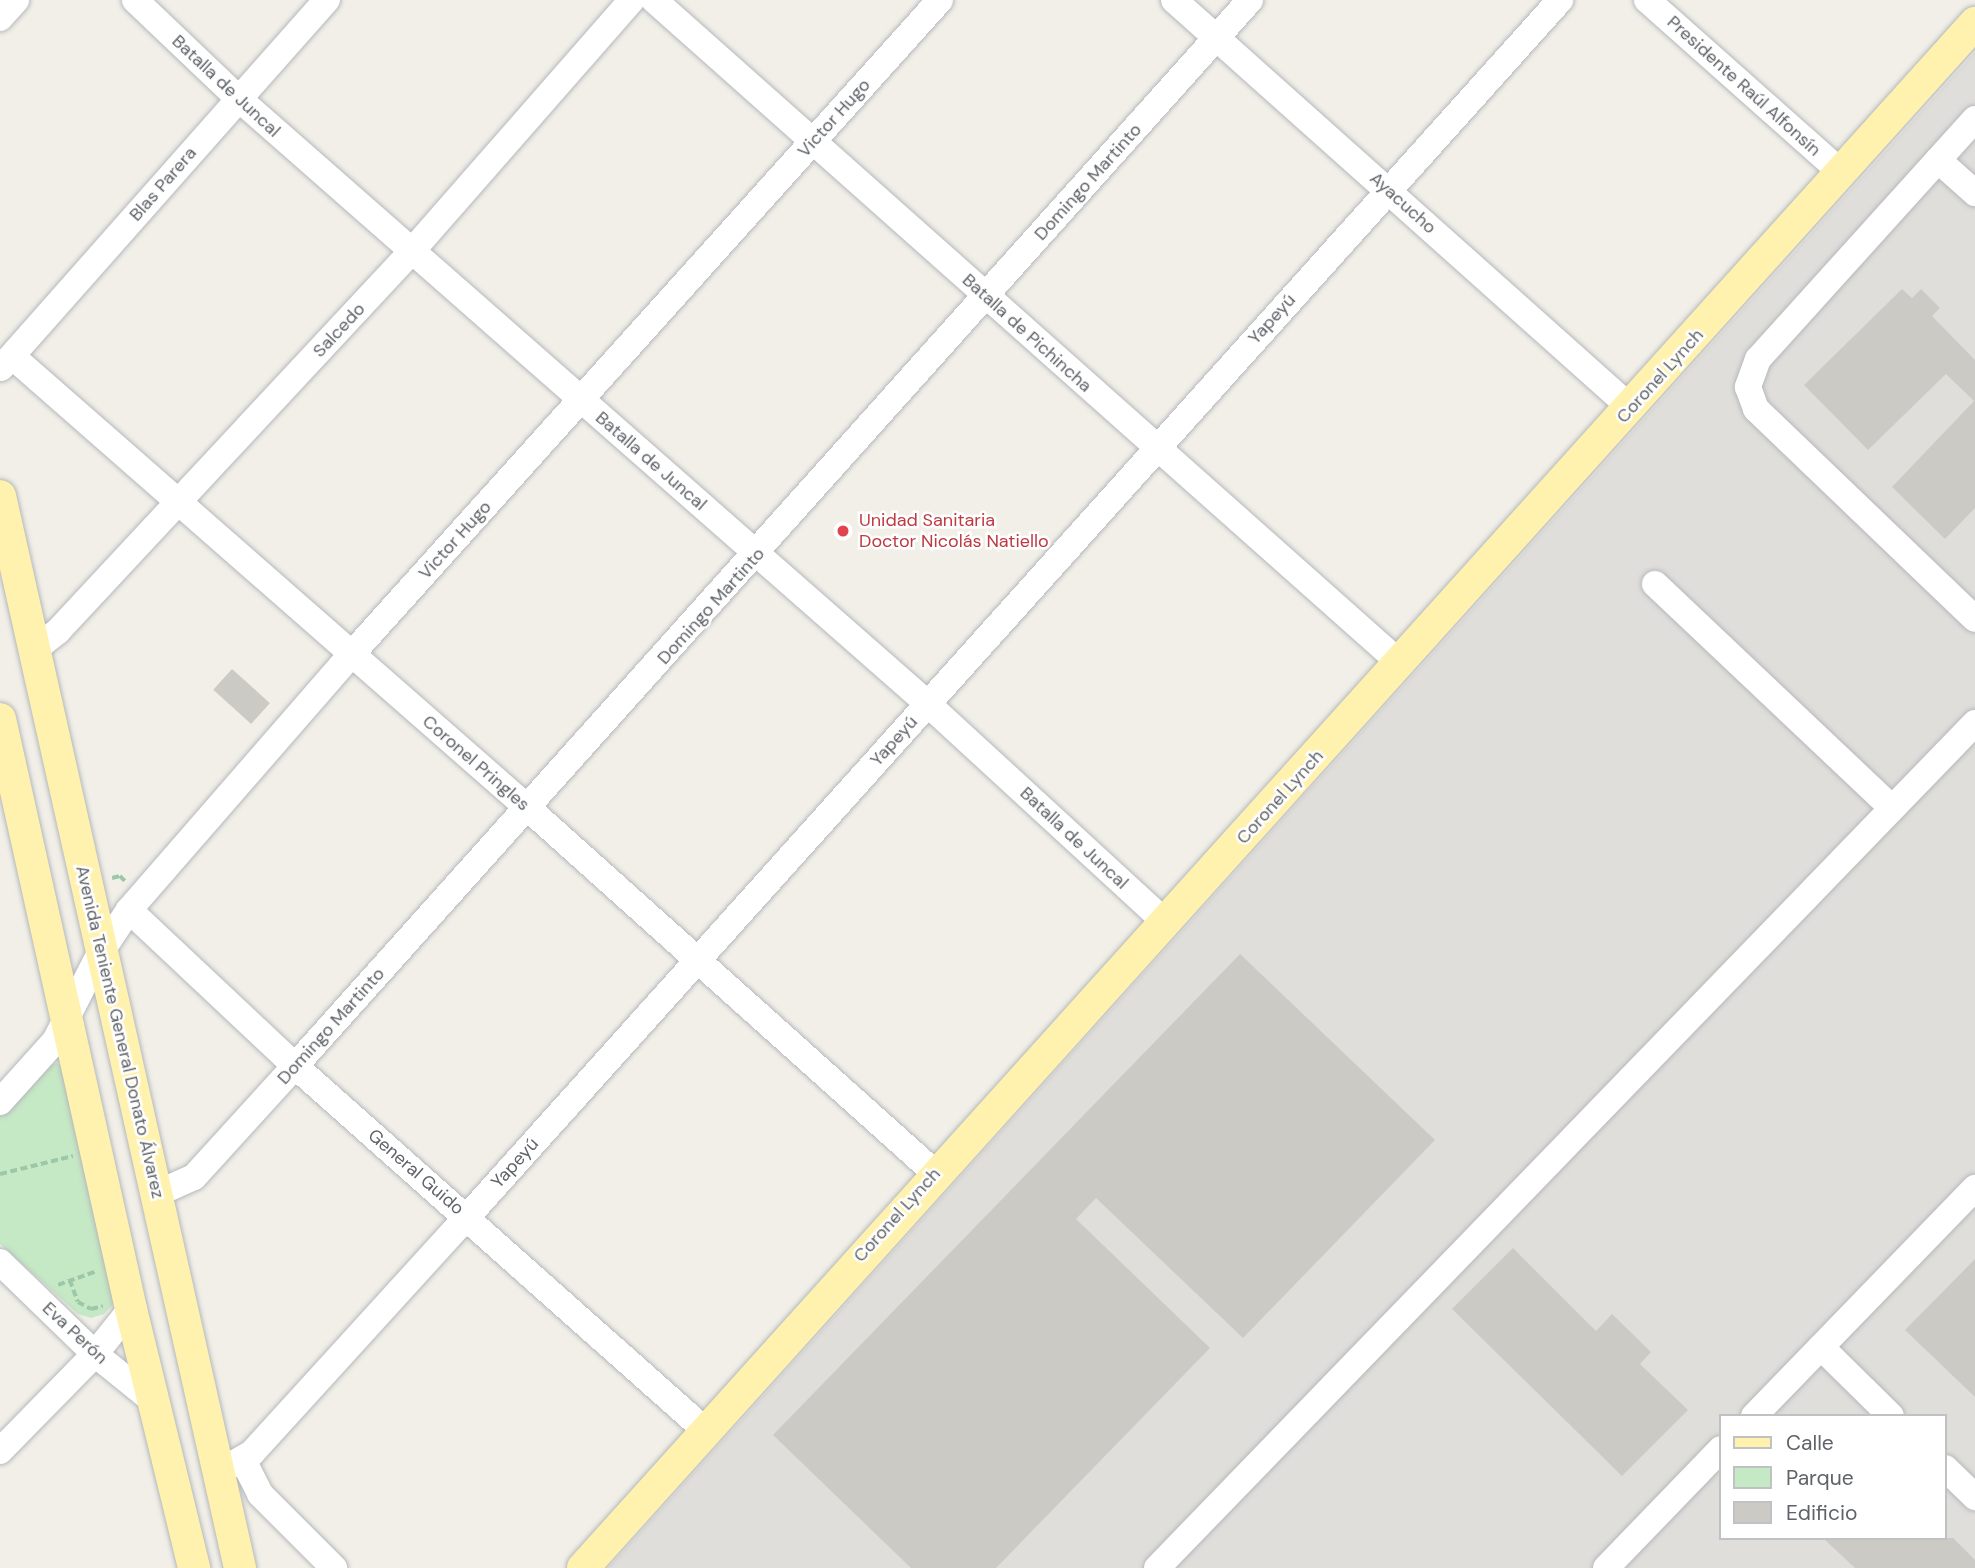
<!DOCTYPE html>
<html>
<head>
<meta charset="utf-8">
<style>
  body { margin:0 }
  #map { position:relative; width:1975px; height:1568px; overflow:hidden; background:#f1efe8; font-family:"DM Sans",sans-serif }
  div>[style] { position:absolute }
  .industrial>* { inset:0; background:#e0deda }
  .green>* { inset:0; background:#c5e8c5 }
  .building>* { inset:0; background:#cccac5; transform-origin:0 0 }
  .path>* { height:3.5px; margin-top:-1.75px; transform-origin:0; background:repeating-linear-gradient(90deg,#9cc7a9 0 7px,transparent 0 10.5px) }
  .roads { filter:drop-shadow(0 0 2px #b5b8bc) drop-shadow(0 0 2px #b5b8bc) }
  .minor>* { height:26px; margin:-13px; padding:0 13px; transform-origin:13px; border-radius:13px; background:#fff }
  .major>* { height:32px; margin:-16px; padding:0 16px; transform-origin:16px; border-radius:16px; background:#fff2af }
  .dots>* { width:19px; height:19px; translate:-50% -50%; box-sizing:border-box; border:4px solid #fff; border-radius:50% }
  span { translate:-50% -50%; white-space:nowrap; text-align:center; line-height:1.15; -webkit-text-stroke:5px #fff; paint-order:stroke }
  .street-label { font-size:18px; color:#5f6368 }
  .health-label { font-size:18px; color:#be3a42 }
  .left { translate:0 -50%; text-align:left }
  .legend { position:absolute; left:1719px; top:1414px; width:228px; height:126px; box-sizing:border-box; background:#fff; border:2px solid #bfc1c3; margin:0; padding:9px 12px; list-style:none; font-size:21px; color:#5f6368 }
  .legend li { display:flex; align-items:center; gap:14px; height:35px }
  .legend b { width:35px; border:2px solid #bfc1c3 }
</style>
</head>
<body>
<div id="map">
  <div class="industrial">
    <div style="clip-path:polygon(evenodd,1975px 52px,1975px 1568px,608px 1568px,1061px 1065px,1975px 52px,1721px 1416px,1945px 1416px,1945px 1538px,1721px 1538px,1721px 1416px)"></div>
  </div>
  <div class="green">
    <div style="clip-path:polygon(56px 1063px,63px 1067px,118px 1299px,104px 1314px,91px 1318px,78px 1314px,0 1244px,0 1116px,44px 1068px)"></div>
  </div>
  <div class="building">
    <div style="clip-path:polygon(1902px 289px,1912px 298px,1921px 289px,1940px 308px,1932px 316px,1975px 360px,1975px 508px,1945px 539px,1892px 487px,1974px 401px,1946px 374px,1868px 450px,1804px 385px)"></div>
    <div style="left:232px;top:669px;width:51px;height:28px;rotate:42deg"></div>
    <div style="clip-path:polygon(1240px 954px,1435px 1140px,1243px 1338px,1096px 1198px,1076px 1219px,1210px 1348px,996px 1568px,911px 1568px,773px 1435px)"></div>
    <div style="clip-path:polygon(1513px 1248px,1596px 1331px,1612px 1314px,1651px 1352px,1640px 1364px,1688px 1410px,1622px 1476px,1452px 1309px)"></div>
    <div style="clip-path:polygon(1975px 1259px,1975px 1397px,1905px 1330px)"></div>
    <div style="clip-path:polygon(1823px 1538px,1953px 1538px,1975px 1560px,1975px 1568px,1855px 1568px)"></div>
  </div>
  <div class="path">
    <div style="left:112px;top:878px;width:8px;rotate:-14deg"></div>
    <div style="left:120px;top:876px;width:8px;rotate:45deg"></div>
    <div style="left:0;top:1174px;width:75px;rotate:-13.9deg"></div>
    <div style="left:70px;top:1280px;width:23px;rotate:70deg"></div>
    <div style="left:78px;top:1302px;width:15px;rotate:28deg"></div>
    <div style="left:91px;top:1309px;width:12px;rotate:-14deg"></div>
    <div style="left:58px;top:1285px;width:41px;rotate:-19.7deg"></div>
  </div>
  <div class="roads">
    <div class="minor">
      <div style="left:135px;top:0;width:142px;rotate:43.6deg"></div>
      <div style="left:238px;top:98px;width:918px;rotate:41.29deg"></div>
      <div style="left:928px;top:704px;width:323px;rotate:42.6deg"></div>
      <div style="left:654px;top:0;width:999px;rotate:41.63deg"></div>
      <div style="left:1174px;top:0;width:613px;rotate:41.76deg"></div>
      <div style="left:1647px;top:0;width:259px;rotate:41.6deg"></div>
      <div style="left:0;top:18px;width:24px;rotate:-48deg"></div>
      <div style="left:1975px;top:119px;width:324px;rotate:132.1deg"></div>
      <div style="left:1758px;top:359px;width:30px;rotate:110deg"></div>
      <div style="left:1748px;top:387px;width:23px;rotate:70deg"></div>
      <div style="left:1756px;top:409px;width:303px;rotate:43.8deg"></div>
      <div style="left:1938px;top:160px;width:50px;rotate:41.7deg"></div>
      <div style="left:13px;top:357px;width:686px;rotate:41.22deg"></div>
      <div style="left:529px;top:809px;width:545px;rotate:41.88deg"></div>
      <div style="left:1px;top:368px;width:492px;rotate:-48.5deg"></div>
      <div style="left:1655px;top:584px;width:326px;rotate:43.4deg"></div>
      <div style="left:35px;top:649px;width:29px;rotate:-38deg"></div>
      <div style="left:58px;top:631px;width:519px;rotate:-47.03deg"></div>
      <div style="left:412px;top:251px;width:334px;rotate:-48.8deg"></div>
      <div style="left:129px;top:910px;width:228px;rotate:43.2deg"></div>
      <div style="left:295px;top:1066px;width:550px;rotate:41.61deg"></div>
      <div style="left:0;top:1102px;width:82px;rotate:-48deg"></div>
      <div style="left:55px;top:1041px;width:97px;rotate:-62.9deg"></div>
      <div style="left:99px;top:955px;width:54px;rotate:-56.3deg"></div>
      <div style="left:129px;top:910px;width:337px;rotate:-49deg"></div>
      <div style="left:350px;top:656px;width:882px;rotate:-48.03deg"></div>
      <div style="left:158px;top:1193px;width:39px;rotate:-24deg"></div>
      <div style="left:194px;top:1177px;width:150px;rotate:-47.7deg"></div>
      <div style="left:295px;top:1066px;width:1431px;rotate:-48.14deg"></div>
      <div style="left:0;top:1262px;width:132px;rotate:44.1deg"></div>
      <div style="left:95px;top:1354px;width:75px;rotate:39deg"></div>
      <div style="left:1821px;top:1347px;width:98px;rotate:44.6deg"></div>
      <div style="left:1754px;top:1416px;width:318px;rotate:-45.9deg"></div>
      <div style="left:0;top:1451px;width:136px;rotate:-45.6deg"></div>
      <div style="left:95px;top:1354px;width:58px;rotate:-51.3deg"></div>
      <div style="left:243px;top:1460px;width:38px;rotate:63deg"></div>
      <div style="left:260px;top:1494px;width:105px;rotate:45deg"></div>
      <div style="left:1945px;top:1468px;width:42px;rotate:44deg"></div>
      <div style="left:219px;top:1472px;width:38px;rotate:-30deg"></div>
      <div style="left:252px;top:1453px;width:319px;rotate:-47.7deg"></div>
      <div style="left:467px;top:1217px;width:1636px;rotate:-48.07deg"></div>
      <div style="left:1157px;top:1568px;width:1176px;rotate:-45.93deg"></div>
      <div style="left:1606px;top:1568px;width:165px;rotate:-46deg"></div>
    </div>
    <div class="major">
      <div style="left:0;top:496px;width:1099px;rotate:77.38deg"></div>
      <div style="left:0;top:719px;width:604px;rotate:77.48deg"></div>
      <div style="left:131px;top:1309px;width:267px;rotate:76.3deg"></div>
      <div style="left:583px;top:1568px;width:2080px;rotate:-47.98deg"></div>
    </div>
  </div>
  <div class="dots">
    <div style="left:843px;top:531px;background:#e0444e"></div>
  </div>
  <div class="street-label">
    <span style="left:226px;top:86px;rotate:43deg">Batalla de Juncal</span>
    <span style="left:1744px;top:86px;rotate:42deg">Presidente Raúl Alfonsín</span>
    <span style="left:834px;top:118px;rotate:-48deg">Victor Hugo</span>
    <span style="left:1088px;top:182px;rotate:-48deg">Domingo Martinto</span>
    <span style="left:163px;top:184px;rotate:-49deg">Blas Parera</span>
    <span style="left:1403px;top:203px;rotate:42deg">Ayacucho</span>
    <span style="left:1272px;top:319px;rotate:-48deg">Yapeyú</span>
    <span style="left:339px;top:330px;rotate:-47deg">Salcedo</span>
    <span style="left:1027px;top:333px;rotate:42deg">Batalla de Pichincha</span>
    <span style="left:1660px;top:376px;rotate:-48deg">Coronel Lynch</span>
    <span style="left:651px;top:461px;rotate:41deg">Batalla de Juncal</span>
    <span style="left:455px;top:540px;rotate:-48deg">Victor Hugo</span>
    <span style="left:711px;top:606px;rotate:-48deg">Domingo Martinto</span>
    <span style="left:894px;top:741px;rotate:-48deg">Yapeyú</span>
    <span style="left:476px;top:763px;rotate:41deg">Coronel Pringles</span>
    <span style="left:1280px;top:797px;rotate:-48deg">Coronel Lynch</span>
    <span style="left:1074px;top:838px;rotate:43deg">Batalla de Juncal</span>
    <span style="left:331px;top:1026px;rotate:-48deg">Domingo Martinto</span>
    <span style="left:120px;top:1032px;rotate:77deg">Avenida Teniente General Donato Álvarez</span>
    <span style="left:515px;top:1163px;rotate:-48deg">Yapeyú</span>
    <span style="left:416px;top:1172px;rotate:41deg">General Guido</span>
    <span style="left:897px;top:1215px;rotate:-48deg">Coronel Lynch</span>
    <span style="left:75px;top:1333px;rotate:43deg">Eva Perón</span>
  </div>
  <div class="health-label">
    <span class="left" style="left:859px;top:531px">Unidad Sanitaria<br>Doctor Nicolás Natiello</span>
  </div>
  <ul class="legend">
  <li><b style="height:9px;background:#fff2af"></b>Calle</li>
  <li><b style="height:19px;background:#c5e8c5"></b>Parque</li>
  <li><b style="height:19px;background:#cccac5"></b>Edificio</li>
  </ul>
</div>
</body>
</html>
